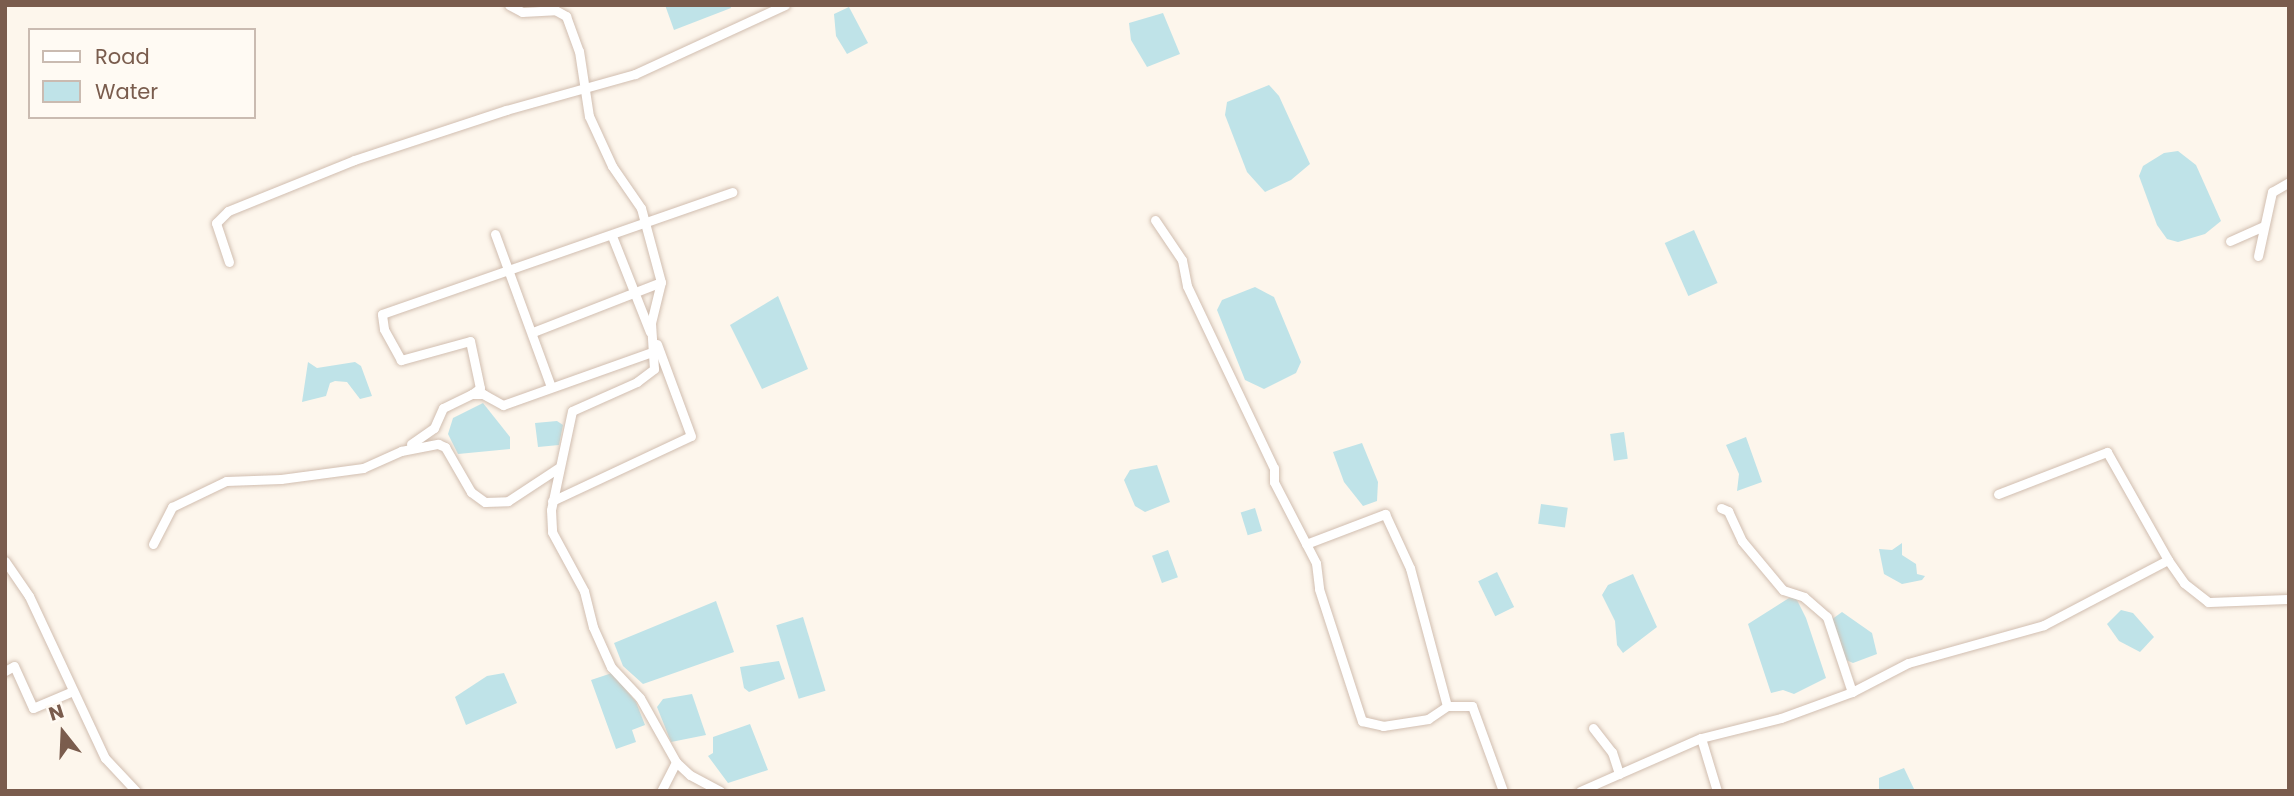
<!DOCTYPE html>
<html>
<head>
<meta charset="utf-8">
<style>
  body { margin:0 }
  #map { position:relative; width:2294px; height:796px; overflow:hidden; background:#fdf6ec; font-family:Poppins,sans-serif }
  div>[style] { position:absolute }
  .water>* { inset:0; background:#bfe3e8; transform-origin:0 0 }
  .roads { filter:drop-shadow(0 0 2px #d1beb0) drop-shadow(0 0 2px #d1beb0) }
  .minor>* { height:9px; margin:-4.5px; padding:0 4.5px; transform-origin:4.5px; border-radius:4.5px; background:#fff }
  span { translate:-50% -50%; white-space:nowrap; text-align:center; line-height:1.15; -webkit-text-stroke:7px #fffaf3; paint-order:stroke }
  .frame { position:absolute; inset:0; border:7px solid #7a5c4d; pointer-events:none }
  .legend { position:absolute; left:28px; top:28px; width:228px; height:91px; box-sizing:border-box; background:#fffaf3; border:2px solid #cabbb1; margin:0; padding:9px 12px; list-style:none; font-size:21px; color:#7a5c4d }
  .legend li { display:flex; align-items:center; gap:14px; height:35px }
  .legend b { width:35px; border:2px solid #cabbb1 }
  .north { position:absolute; left:28px; top:698px; width:70px; height:70px; -webkit-text-stroke:5px #fffaf3; paint-order:stroke; rotate:342deg; font-size:19px; font-weight:700; line-height:28px; text-align:center; color:#7a5c4d }
  .north::after { content:''; display:block; margin:auto; width:24px; height:32px; background:#7a5c4d; clip-path:polygon(50% 0,100% 100%,50% 72%,0 100%) }
</style>
</head>
<body>
<div id="map">
  <div class="water">
    <div style="clip-path:polygon(665px 5px,730px 5px,731px 8px,674px 30px)"></div>
    <div style="clip-path:polygon(849px 7px,868px 43px,847px 54px,836px 36px,834px 14px)"></div>
    <div style="clip-path:polygon(1163px 13px,1180px 54px,1147px 67px,1131px 40px,1129px 23px)"></div>
    <div style="clip-path:polygon(1269px 85px,1279px 96px,1310px 164px,1291px 180px,1265px 192px,1247px 172px,1225px 115px,1227px 102px)"></div>
    <div style="clip-path:polygon(2178px 151px,2196px 165px,2221px 221px,2205px 234px,2178px 242px,2167px 239px,2157px 225px,2139px 176px,2143px 166px,2164px 153px)"></div>
    <div style="left:1694px;top:230px;width:58px;height:32px;rotate:66deg"></div>
    <div style="clip-path:polygon(1255px 287px,1274px 297px,1301px 362px,1296px 373px,1264px 389px,1245px 380px,1217px 310px,1222px 300px)"></div>
    <div style="clip-path:polygon(778px 296px,808px 369px,762px 389px,730px 325px)"></div>
    <div style="clip-path:polygon(308px 362px,317px 368px,355px 362px,361px 366px,372px 396px,360px 399px,347px 382px,335px 381px,330px 383px,326px 396px,302px 402px)"></div>
    <div style="clip-path:polygon(483px 403px,510px 437px,510px 449px,458px 454px,448px 434px,453px 418px)"></div>
    <div style="clip-path:polygon(557px 421px,563px 425px,559px 445px,538px 447px,535px 423px)"></div>
    <div style="left:1624px;top:432px;width:27px;height:14px;rotate:82deg"></div>
    <div style="clip-path:polygon(1746px 437px,1762px 482px,1737px 491px,1739px 474px,1726px 445px)"></div>
    <div style="clip-path:polygon(1362px 443px,1378px 482px,1377px 501px,1363px 506px,1344px 482px,1333px 452px)"></div>
    <div style="clip-path:polygon(1157px 465px,1170px 502px,1145px 512px,1135px 506px,1124px 480px,1130px 470px)"></div>
    <div style="left:1541px;top:504px;width:27px;height:20px;rotate:8deg"></div>
    <div style="left:1255px;top:508px;width:24px;height:15px;rotate:73deg"></div>
    <div style="clip-path:polygon(1902px 543px,1902px 555px,1916px 564px,1917px 574px,1925px 576px,1922px 580px,1902px 584px,1884px 574px,1879px 549px,1892px 550px)"></div>
    <div style="left:1168px;top:550px;width:29px;height:17px;rotate:70deg"></div>
    <div style="left:1497px;top:572px;width:39px;height:21px;rotate:64deg"></div>
    <div style="clip-path:polygon(1633px 574px,1657px 627px,1623px 653px,1617px 645px,1615px 621px,1602px 595px,1608px 585px)"></div>
    <div style="clip-path:polygon(1789px 598px,1796px 598px,1806px 618px,1826px 678px,1794px 694px,1783px 690px,1771px 693px,1748px 624px)"></div>
    <div style="clip-path:polygon(716px 601px,734px 652px,643px 684px,623px 666px,614px 643px)"></div>
    <div style="clip-path:polygon(2121px 610px,2133px 613px,2154px 637px,2140px 652px,2119px 641px,2107px 624px)"></div>
    <div style="clip-path:polygon(1842px 612px,1872px 633px,1877px 654px,1853px 663px,1846px 660px,1831px 620px)"></div>
    <div style="left:803px;top:617px;width:77px;height:28px;rotate:73deg"></div>
    <div style="clip-path:polygon(779px 661px,785px 679px,749px 692px,744px 688px,740px 667px)"></div>
    <div style="clip-path:polygon(504px 673px,517px 703px,466px 725px,455px 697px,487px 676px)"></div>
    <div style="clip-path:polygon(612px 673px,636px 702px,645px 725px,632px 730px,636px 742px,616px 749px,591px 680px)"></div>
    <div style="clip-path:polygon(692px 694px,706px 735px,671px 742px,657px 707px,663px 699px)"></div>
    <div style="clip-path:polygon(750px 724px,768px 770px,728px 783px,708px 756px,713px 753px,713px 737px)"></div>
    <div style="clip-path:polygon(1904px 768px,1915px 791px,1879px 791px,1879px 778px)"></div>
  </div>
  <div class="roads">
    <div class="minor">
      <div style="left:509px;top:5px;width:15px;rotate:28deg"></div>
      <div style="left:522px;top:12px;width:33px;rotate:-3deg"></div>
      <div style="left:555px;top:10px;width:13px;rotate:29deg"></div>
      <div style="left:566px;top:16px;width:37px;rotate:70deg"></div>
      <div style="left:579px;top:51px;width:66px;rotate:81.3deg"></div>
      <div style="left:589px;top:116px;width:55px;rotate:65.3deg"></div>
      <div style="left:612px;top:166px;width:51px;rotate:55.4deg"></div>
      <div style="left:641px;top:208px;width:77px;rotate:74.9deg"></div>
      <div style="left:661px;top:282px;width:42px;rotate:103.7deg"></div>
      <div style="left:651px;top:323px;width:46px;rotate:86.3deg"></div>
      <div style="left:654px;top:369px;width:21px;rotate:143deg"></div>
      <div style="left:637px;top:382px;width:71px;rotate:156deg"></div>
      <div style="left:572px;top:411px;width:101px;rotate:102deg"></div>
      <div style="left:551px;top:510px;width:22px;rotate:87deg"></div>
      <div style="left:552px;top:532px;width:67px;rotate:61.5deg"></div>
      <div style="left:584px;top:591px;width:37px;rotate:76deg"></div>
      <div style="left:593px;top:627px;width:44px;rotate:65.8deg"></div>
      <div style="left:611px;top:667px;width:42px;rotate:46.9deg"></div>
      <div style="left:640px;top:698px;width:73px;rotate:60.6deg"></div>
      <div style="left:676px;top:762px;width:33px;rotate:117deg"></div>
      <div style="left:1155px;top:220px;width:48px;rotate:56deg"></div>
      <div style="left:1182px;top:260px;width:26px;rotate:79deg"></div>
      <div style="left:1187px;top:286px;width:202px;rotate:64.5deg"></div>
      <div style="left:1274px;top:468px;width:14px;rotate:90deg"></div>
      <div style="left:1274px;top:482px;width:91px;rotate:62.6deg"></div>
      <div style="left:1316px;top:563px;width:26px;rotate:83deg"></div>
      <div style="left:1319px;top:589px;width:139px;rotate:72deg"></div>
      <div style="left:1362px;top:721px;width:22px;rotate:13deg"></div>
      <div style="left:1383px;top:726px;width:46px;rotate:-8.8deg"></div>
      <div style="left:1428px;top:719px;width:23px;rotate:-34deg"></div>
      <div style="left:495px;top:234px;width:163px;rotate:69.9deg"></div>
      <div style="left:612px;top:236px;width:103px;rotate:68.4deg"></div>
      <div style="left:2230px;top:241px;width:36px;rotate:-24deg"></div>
      <div style="left:2258px;top:256px;width:66px;rotate:-77.7deg"></div>
      <div style="left:2272px;top:192px;width:20px;rotate:-30deg"></div>
      <div style="left:229px;top:262px;width:41px;rotate:-108.4deg"></div>
      <div style="left:216px;top:223px;width:17px;rotate:-45deg"></div>
      <div style="left:228px;top:211px;width:136px;rotate:-22deg"></div>
      <div style="left:354px;top:160px;width:160px;rotate:-18.2deg"></div>
      <div style="left:506px;top:110px;width:134px;rotate:-15.6deg"></div>
      <div style="left:635px;top:74px;width:165px;rotate:-24.7deg"></div>
      <div style="left:533px;top:332px;width:137px;rotate:-21.3deg"></div>
      <div style="left:472px;top:394px;width:10px;rotate:-37deg"></div>
      <div style="left:480px;top:388px;width:48px;rotate:-102deg"></div>
      <div style="left:470px;top:341px;width:72px;rotate:164.6deg"></div>
      <div style="left:401px;top:360px;width:35px;rotate:-119deg"></div>
      <div style="left:384px;top:329px;width:15px;rotate:-98deg"></div>
      <div style="left:382px;top:314px;width:371px;rotate:-19.2deg"></div>
      <div style="left:411px;top:444px;width:28px;rotate:-35deg"></div>
      <div style="left:434px;top:428px;width:22px;rotate:-66deg"></div>
      <div style="left:443px;top:408px;width:32px;rotate:-26deg"></div>
      <div style="left:472px;top:394px;width:11px"></div>
      <div style="left:483px;top:394px;width:23px;rotate:29deg"></div>
      <div style="left:503px;top:405px;width:161px;rotate:-19.6deg"></div>
      <div style="left:1998px;top:494px;width:117px;rotate:-21.1deg"></div>
      <div style="left:2107px;top:452px;width:124px;rotate:60.5deg"></div>
      <div style="left:2168px;top:560px;width:28px;rotate:55deg"></div>
      <div style="left:2184px;top:583px;width:31px;rotate:38deg"></div>
      <div style="left:2208px;top:602px;width:81px;rotate:-2.1deg"></div>
      <div style="left:552px;top:501px;width:153px;rotate:-25.1deg"></div>
      <div style="left:691px;top:436px;width:98px;rotate:-110.3deg"></div>
      <div style="left:1721px;top:508px;width:8px;rotate:23deg"></div>
      <div style="left:1728px;top:511px;width:33px;rotate:65deg"></div>
      <div style="left:1742px;top:541px;width:64px;rotate:50.1deg"></div>
      <div style="left:1783px;top:590px;width:22px;rotate:18deg"></div>
      <div style="left:1804px;top:597px;width:30px;rotate:41deg"></div>
      <div style="left:1827px;top:617px;width:79px;rotate:71.6deg"></div>
      <div style="left:153px;top:544px;width:42px;rotate:-62.8deg"></div>
      <div style="left:172px;top:507px;width:60px;rotate:-25.7deg"></div>
      <div style="left:226px;top:481px;width:55px;rotate:-2.1deg"></div>
      <div style="left:281px;top:479px;width:83px;rotate:-7.6deg"></div>
      <div style="left:363px;top:468px;width:42px;rotate:-24.1deg"></div>
      <div style="left:401px;top:451px;width:38px;rotate:-11deg"></div>
      <div style="left:438px;top:444px;width:8px;rotate:23deg"></div>
      <div style="left:445px;top:447px;width:52px;rotate:60deg"></div>
      <div style="left:471px;top:492px;width:17px;rotate:36deg"></div>
      <div style="left:485px;top:502px;width:23px;rotate:-2deg"></div>
      <div style="left:508px;top:501px;width:60px;rotate:-33.4deg"></div>
      <div style="left:1306px;top:544px;width:85px;rotate:-20.8deg"></div>
      <div style="left:1385px;top:514px;width:60px;rotate:65.2deg"></div>
      <div style="left:1410px;top:568px;width:143px;rotate:75deg"></div>
      <div style="left:1447px;top:706px;width:25px"></div>
      <div style="left:1472px;top:706px;width:90px;rotate:70deg"></div>
      <div style="left:5px;top:561px;width:42px;rotate:55.6deg"></div>
      <div style="left:29px;top:596px;width:179px;rotate:64.9deg"></div>
      <div style="left:105px;top:758px;width:45px;rotate:46.8deg"></div>
      <div style="left:5px;top:671px;width:10px;rotate:-29deg"></div>
      <div style="left:14px;top:666px;width:46px;rotate:65.7deg"></div>
      <div style="left:33px;top:708px;width:43px;rotate:-23deg"></div>
      <div style="left:1593px;top:728px;width:31px;rotate:52deg"></div>
      <div style="left:1612px;top:752px;width:23px;rotate:72deg"></div>
      <div style="left:1701px;top:738px;width:55px;rotate:73.2deg"></div>
      <div style="left:676px;top:762px;width:19px;rotate:43deg"></div>
      <div style="left:690px;top:775px;width:34px;rotate:28deg"></div>
      <div style="left:1580px;top:791px;width:132px;rotate:-23.7deg"></div>
      <div style="left:1701px;top:738px;width:82px;rotate:-14deg"></div>
      <div style="left:1781px;top:718px;width:76px;rotate:-20.1deg"></div>
      <div style="left:1852px;top:692px;width:63px;rotate:-27.4deg"></div>
      <div style="left:1908px;top:663px;width:141px;rotate:-15.6deg"></div>
      <div style="left:2044px;top:625px;width:140px;rotate:-27.7deg"></div>
    </div>
  </div>
  <div class="frame"></div>
  <ul class="legend">
  <li><b style="height:9px;background:#fff"></b>Road</li>
  <li><b style="height:19px;background:#bfe3e8"></b>Water</li>
  </ul>
  <div class="north">N</div>
</div>
</body>
</html>
